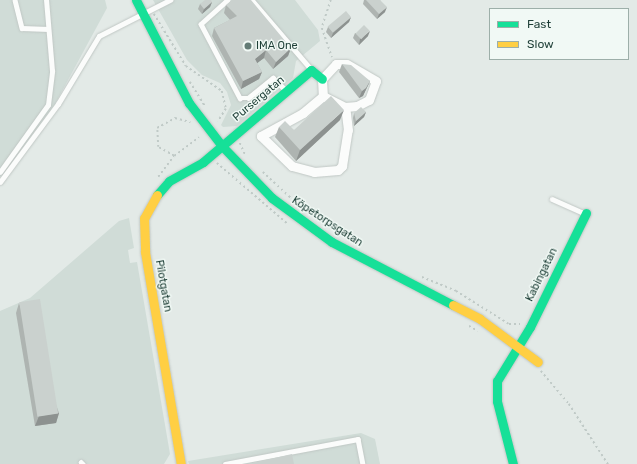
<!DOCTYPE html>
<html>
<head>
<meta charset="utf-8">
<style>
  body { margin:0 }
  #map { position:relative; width:637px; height:464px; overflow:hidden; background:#e3eae7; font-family:Rubik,sans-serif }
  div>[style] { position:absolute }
  .built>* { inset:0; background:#d0dcd7 }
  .path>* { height:1.5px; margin-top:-0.75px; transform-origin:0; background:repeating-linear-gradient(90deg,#c0cac7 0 2px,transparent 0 5px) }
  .roads { filter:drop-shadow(0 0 1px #c0c7c4) drop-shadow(0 0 1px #c0c7c4) }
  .lane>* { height:4.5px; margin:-2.25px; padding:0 2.25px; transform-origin:2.25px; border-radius:2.25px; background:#fbfcfb }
  .street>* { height:9px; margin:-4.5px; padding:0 4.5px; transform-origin:4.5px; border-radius:4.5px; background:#fbfcfb }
  .fast>* { height:9px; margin:-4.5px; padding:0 4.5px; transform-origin:4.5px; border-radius:4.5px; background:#16e098 }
  .slow>* { height:9px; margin:-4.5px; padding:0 4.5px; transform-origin:4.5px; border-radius:4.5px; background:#ffcf43 }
  .wall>* { inset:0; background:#aeb4b1 }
  .shaded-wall>* { inset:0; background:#8d9290 }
  .building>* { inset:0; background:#cad1ce; transform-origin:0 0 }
  .dots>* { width:11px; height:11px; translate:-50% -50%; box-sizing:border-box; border:2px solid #f1f9f5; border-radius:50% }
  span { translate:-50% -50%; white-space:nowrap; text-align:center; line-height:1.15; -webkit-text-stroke:3px #f1f9f5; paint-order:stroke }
  .poi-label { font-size:11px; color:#1e3f37 }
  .left { translate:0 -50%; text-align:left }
  .street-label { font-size:11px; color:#1e3f37 }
  .legend { position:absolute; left:489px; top:8px; width:140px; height:52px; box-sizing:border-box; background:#f1f9f5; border:1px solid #9dafa9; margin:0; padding:5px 7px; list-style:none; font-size:12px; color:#1e3f37 }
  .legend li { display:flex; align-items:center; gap:8px; height:20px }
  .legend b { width:20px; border:1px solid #9dafa9 }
</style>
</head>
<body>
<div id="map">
  <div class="built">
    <div style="clip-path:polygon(0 0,105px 0,107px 8px,55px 104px,0 177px)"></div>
    <div style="clip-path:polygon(153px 0,295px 0,318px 30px,320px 41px,296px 61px,293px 78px,237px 126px,223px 127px,221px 125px,231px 105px,227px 92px,220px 83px,202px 75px,187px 60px)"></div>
    <div style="clip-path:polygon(129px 218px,134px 248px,128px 250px,130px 263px,137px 262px,170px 454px,164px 464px,0 464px,0 311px,30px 298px,119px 221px)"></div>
    <div style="clip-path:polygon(361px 433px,375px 439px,380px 464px,189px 464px,188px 461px)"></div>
  </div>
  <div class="path">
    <div style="left:331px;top:0;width:29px;rotate:108deg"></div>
    <div style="left:322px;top:28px;width:31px;rotate:71deg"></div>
    <div style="left:154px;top:14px;width:61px;rotate:58.4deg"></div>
    <div style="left:186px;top:66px;width:44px;rotate:34.8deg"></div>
    <div style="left:222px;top:91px;width:18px;rotate:77deg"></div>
    <div style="left:226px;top:109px;width:15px;rotate:122deg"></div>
    <div style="left:190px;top:82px;width:28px;rotate:58deg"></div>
    <div style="left:240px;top:143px;width:12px;rotate:66deg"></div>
    <div style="left:174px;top:156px;width:18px;rotate:-151deg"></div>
    <div style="left:158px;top:147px;width:19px;rotate:-93deg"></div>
    <div style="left:157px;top:128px;width:21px;rotate:-29deg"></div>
    <div style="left:175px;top:118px;width:16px;rotate:15deg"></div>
    <div style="left:217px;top:163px;width:94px;rotate:40.7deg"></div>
    <div style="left:263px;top:172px;width:38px;rotate:43deg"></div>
    <div style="left:158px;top:177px;width:26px;rotate:-53deg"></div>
    <div style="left:174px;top:156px;width:31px;rotate:-37deg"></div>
    <div style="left:422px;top:277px;width:37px;rotate:22deg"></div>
    <div style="left:456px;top:291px;width:62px;rotate:31.9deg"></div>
    <div style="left:509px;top:324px;width:11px"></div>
    <div style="left:469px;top:326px;width:10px;rotate:29deg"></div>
    <div style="left:541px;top:371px;width:43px;rotate:49.7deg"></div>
    <div style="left:569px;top:404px;width:72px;rotate:57deg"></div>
  </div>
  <div class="roads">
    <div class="lane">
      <div style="left:15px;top:0;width:29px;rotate:76deg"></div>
      <div style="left:22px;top:28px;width:26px;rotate:2deg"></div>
      <div style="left:228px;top:0;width:36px;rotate:138deg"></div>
      <div style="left:201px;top:24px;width:84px;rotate:62.2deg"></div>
      <div style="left:240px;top:98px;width:8px"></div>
      <div style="left:248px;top:98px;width:32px;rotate:-39deg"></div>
      <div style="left:273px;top:78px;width:18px;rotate:43deg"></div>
      <div style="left:252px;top:0;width:89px;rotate:49.5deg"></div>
      <div style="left:0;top:172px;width:82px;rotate:-54.4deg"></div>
      <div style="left:48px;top:105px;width:34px;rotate:-83deg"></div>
      <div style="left:52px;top:71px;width:71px;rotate:-94.8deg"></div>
      <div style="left:0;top:182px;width:97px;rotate:-53.4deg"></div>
      <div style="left:58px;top:104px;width:79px;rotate:-58.9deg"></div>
      <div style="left:99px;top:36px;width:80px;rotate:-26.9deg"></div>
      <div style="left:552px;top:199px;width:35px;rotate:24deg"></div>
      <div style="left:81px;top:462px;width:3px;rotate:45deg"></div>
      <div style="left:225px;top:464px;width:135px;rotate:-10.6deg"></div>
      <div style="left:358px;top:439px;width:25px;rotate:79deg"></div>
    </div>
    <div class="street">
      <div style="left:323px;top:96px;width:25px;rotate:27deg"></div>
      <div style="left:345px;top:107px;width:12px;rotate:-5deg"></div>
      <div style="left:357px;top:106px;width:13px;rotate:-27deg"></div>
      <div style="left:369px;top:100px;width:20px;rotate:-70deg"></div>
      <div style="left:376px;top:81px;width:34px;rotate:-150deg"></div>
      <div style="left:346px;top:64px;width:10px;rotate:180deg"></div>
      <div style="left:336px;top:64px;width:21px;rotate:133deg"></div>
      <div style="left:322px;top:79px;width:17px;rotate:87deg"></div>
      <div style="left:323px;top:96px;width:26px;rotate:140deg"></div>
      <div style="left:303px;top:113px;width:48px;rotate:151.3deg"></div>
      <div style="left:261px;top:136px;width:43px;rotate:44.1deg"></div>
      <div style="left:292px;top:166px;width:23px;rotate:15deg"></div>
      <div style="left:314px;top:172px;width:24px;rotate:-5deg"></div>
      <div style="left:338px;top:170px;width:6px;rotate:-45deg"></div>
      <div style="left:342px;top:166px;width:36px;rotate:-81deg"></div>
      <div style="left:348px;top:130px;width:23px;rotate:-97deg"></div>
    </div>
    <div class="fast">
      <div style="left:136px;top:0;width:116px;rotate:62.8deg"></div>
      <div style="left:189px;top:103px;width:54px;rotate:52.5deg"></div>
      <div style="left:222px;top:146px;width:72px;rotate:46.1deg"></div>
      <div style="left:272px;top:198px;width:74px;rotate:36.3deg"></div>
      <div style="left:332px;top:242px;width:136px;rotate:27.5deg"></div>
      <div style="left:157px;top:195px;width:18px;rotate:-49deg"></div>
      <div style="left:169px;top:181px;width:39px;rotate:-29deg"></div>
      <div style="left:203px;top:162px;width:142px;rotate:-40.4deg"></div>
      <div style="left:311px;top:70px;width:14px;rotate:39deg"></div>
      <div style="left:513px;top:464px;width:65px;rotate:-104.3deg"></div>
      <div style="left:497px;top:401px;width:20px;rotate:-90deg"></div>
      <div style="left:497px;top:381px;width:63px;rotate:-58.6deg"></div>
      <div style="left:530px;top:327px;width:127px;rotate:-63.8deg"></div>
    </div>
    <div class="slow">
      <div style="left:157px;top:195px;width:26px;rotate:119deg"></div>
      <div style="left:144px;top:218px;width:34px;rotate:88deg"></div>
      <div style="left:145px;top:252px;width:215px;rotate:80.4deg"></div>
      <div style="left:453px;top:305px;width:30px;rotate:27deg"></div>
      <div style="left:480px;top:319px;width:72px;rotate:36.6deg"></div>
    </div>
  </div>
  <div class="wall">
    <div style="clip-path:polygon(364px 0,380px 0,385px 12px,377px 19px,363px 4px)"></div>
    <div style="clip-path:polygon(212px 2px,210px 7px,202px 14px,198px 9px,200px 4px)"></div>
    <div style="clip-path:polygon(226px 5px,291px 48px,288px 56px,273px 69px,264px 58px,257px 63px,262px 72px,259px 79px,241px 89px,212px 36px,214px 28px,230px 20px,224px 13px)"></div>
    <div style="clip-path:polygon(351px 17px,349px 22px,331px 38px,326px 32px,328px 27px)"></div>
    <div style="clip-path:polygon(355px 33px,368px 36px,359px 45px,353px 38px)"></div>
    <div style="clip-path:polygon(342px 64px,370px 81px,363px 96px,359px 98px,339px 72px)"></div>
    <div style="clip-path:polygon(366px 112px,364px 117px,354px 126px,353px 118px,354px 113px)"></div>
    <div style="clip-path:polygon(340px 120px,296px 161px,275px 137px,279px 127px,294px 130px)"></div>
    <div style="clip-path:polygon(19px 303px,59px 413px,56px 423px,35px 426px,16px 313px)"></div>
  </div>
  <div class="shaded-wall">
    <div style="clip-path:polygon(212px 2px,210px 7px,202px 14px,204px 9px)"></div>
    <div style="clip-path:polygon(387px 7px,385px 12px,377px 19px,379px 14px)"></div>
    <div style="clip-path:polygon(351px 17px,349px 22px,331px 38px,333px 33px)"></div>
    <div style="clip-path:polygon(370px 31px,368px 36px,359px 45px,360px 39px)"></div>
    <div style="clip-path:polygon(291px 48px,288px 56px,273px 69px,276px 62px)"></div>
    <div style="clip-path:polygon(266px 50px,264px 58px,252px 67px,255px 59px)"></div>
    <div style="clip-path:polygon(262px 72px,259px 79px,241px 89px,243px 81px)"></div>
    <div style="clip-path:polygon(370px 81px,363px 96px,359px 98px,362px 91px)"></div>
    <div style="clip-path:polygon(344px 110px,340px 120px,296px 161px,300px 150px)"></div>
    <div style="clip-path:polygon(366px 112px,364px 117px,354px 126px,356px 121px)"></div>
    <div style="clip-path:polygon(59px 413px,56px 423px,35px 426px,39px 416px)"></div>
  </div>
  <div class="building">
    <div style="clip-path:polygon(205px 0,211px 0,212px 2px,204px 9px,200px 4px)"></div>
    <div style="clip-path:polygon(232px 0,251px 0,291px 48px,276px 62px,266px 50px,255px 59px,262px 72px,243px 81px,214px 28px,237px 16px,226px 5px)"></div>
    <div style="clip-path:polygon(366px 0,380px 0,387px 7px,379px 14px)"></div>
    <div style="left:346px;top:11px;width:8px;height:24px;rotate:50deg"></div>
    <div style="left:364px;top:25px;width:8px;height:12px;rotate:45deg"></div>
    <div style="clip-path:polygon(342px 64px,351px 65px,370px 81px,366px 88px,362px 91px)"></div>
    <div style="clip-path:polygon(331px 96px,344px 110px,300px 150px,279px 127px,285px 121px,294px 130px)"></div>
    <div style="clip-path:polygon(361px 107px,366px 112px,356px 121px,354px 113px)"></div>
    <div style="left:40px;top:299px;width:116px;height:21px;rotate:81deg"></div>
    <div style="clip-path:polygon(292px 454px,294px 464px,248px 464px)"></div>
  </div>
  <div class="dots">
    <div style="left:248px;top:46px;background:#637b75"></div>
  </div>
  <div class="poi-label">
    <span class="left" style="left:256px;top:46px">IMA One</span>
  </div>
  <div class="street-label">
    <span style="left:259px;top:99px;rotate:-40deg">Pursergatan</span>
    <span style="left:327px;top:222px;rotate:33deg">Köpetorpsgatan</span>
    <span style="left:542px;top:275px;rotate:-64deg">Kabingatan</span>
    <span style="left:163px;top:286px;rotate:80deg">Pilotgatan</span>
  </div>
  <ul class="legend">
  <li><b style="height:5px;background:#16e098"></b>Fast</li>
  <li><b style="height:5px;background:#ffcf43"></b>Slow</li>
  </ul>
</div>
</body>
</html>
